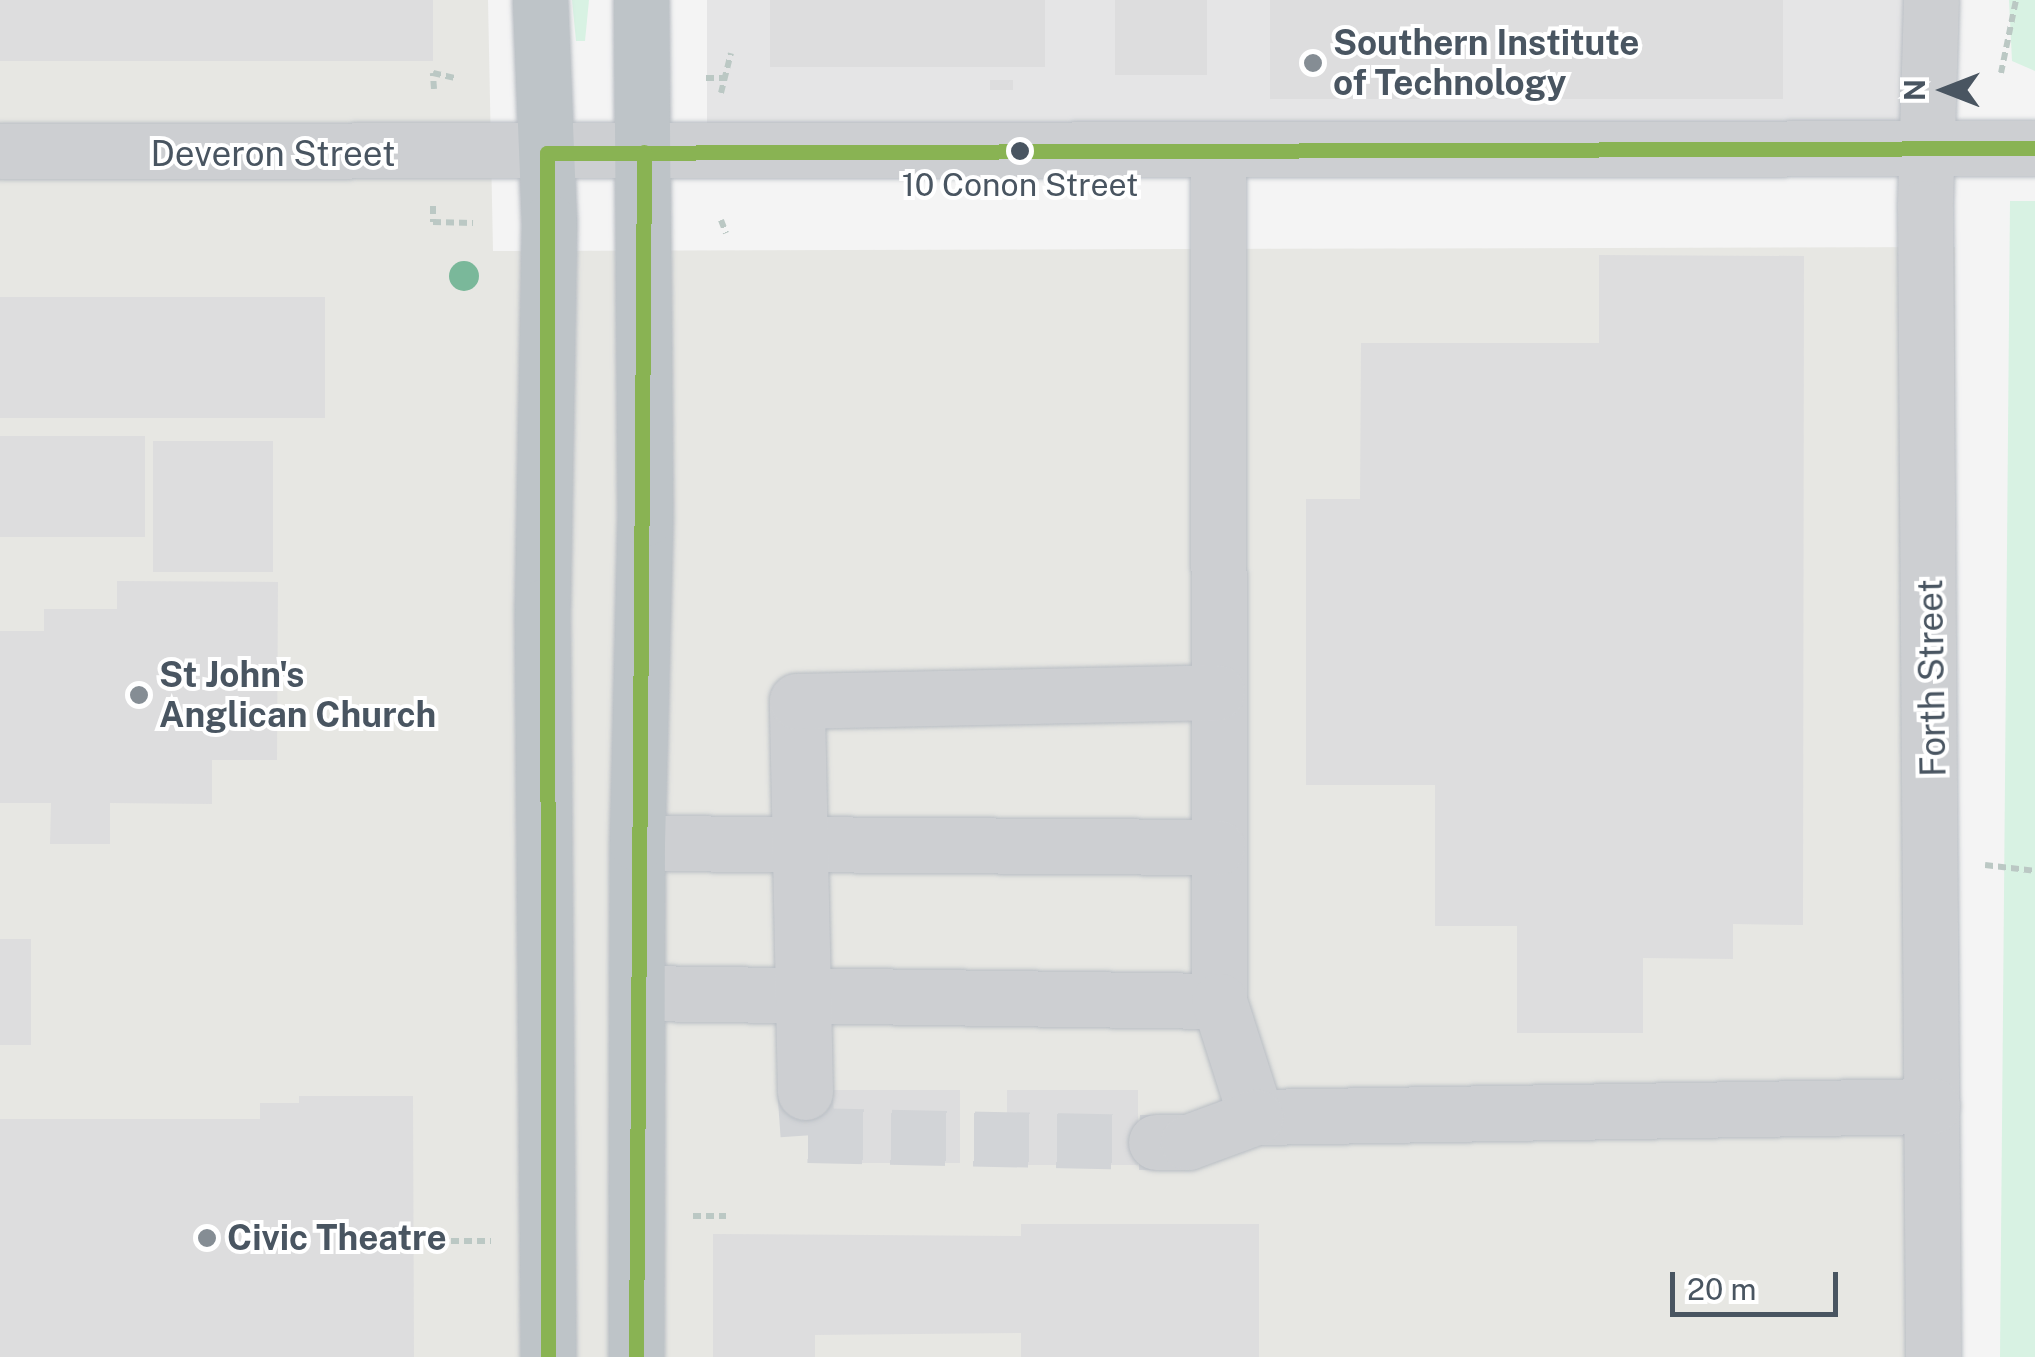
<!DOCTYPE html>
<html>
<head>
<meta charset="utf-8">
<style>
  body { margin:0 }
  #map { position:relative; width:2035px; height:1357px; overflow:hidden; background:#f4f4f4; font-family:"Public Sans",sans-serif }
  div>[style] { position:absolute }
  .commercial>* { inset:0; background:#e7e7e3 }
  .education>* { inset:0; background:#e5e5e6; transform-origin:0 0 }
  .green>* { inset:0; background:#d8f2e3 }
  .building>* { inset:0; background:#ddddde; transform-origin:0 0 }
  .minor-tunnel>* { height:55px; margin-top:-27.5px; transform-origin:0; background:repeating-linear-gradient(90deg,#d2d4d7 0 55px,transparent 0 83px) }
  .path>* { height:6px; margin-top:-3px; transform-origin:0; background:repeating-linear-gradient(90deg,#bbc8c4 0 8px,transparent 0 13px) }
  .roads { filter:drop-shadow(0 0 2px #b8bdc3) drop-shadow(0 0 2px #b8bdc3) }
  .minor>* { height:55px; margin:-27.5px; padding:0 27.5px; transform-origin:27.5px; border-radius:27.5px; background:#cdcfd2 }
  .highway>* { height:55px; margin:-27.5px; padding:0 27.5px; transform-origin:27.5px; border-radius:27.5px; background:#bec4c8 }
  .bus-1>* { height:15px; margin:-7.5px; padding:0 7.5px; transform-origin:7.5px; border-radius:7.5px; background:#89b353 }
  .trees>* { width:30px; height:30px; margin:-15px; border-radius:50%; background:#7ab89a }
  .dots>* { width:28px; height:28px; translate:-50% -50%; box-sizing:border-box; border:5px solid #fff; border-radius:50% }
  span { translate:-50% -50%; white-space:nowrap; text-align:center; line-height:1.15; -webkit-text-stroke:8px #fff; paint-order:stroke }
  .bus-label { font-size:32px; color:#495561 }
  .poi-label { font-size:35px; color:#495561; font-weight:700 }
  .left { translate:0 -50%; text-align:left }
  .street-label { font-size:35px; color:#495561 }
  .north { position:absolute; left:1895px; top:40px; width:100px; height:100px; -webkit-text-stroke:8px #fff; paint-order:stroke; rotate:270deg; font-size:28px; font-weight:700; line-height:40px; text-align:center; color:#495561 }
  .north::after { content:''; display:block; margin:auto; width:35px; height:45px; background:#495561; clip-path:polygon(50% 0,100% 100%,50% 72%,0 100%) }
  .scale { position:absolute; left:1670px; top:1272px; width:168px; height:45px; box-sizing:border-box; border:5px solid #495561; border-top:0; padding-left:12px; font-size:30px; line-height:35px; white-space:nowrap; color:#495561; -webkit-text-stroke:8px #fff; paint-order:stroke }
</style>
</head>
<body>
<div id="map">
  <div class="commercial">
    <div style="clip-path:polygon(0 0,488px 0,493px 251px,1955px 247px,1955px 1357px,0 1357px)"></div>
  </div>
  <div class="education">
    <div style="left:707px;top:0;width:1211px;height:125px"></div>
  </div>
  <div class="green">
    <div style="clip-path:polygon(572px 0,589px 0,585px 41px,576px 41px)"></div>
    <div style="clip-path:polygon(2009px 0,2035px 0,2035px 71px,2012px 61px)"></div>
    <div style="clip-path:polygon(2010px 201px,2035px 201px,2035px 1357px,2000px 1357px)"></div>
  </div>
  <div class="building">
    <div style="left:0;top:0;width:433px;height:61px"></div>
    <div style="left:770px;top:0;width:275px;height:67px"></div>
    <div style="left:1115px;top:0;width:92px;height:75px"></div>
    <div style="left:1270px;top:0;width:513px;height:99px"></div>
    <div style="left:990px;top:80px;width:23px;height:10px"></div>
    <div style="clip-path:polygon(1599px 255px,1804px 256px,1803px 925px,1733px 924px,1733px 959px,1643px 958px,1643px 1033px,1517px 1033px,1517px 926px,1435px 926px,1435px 785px,1306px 785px,1306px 499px,1360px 499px,1361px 343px,1599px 343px)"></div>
    <div style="left:0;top:297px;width:325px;height:121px"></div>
    <div style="left:0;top:436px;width:145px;height:101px"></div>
    <div style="left:153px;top:441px;width:120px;height:131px"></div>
    <div style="clip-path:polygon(117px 581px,278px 582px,277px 760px,212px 760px,212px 804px,110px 803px,110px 844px,50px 844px,51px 803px,0 803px,0 631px,44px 631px,44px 609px,117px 609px)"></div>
    <div style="left:0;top:939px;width:31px;height:106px"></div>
    <div style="left:817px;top:1090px;width:143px;height:73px"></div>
    <div style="left:1007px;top:1090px;width:131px;height:75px"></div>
    <div style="clip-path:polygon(299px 1096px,413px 1096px,414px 1357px,0 1357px,0 1119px,260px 1119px,260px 1103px,299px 1103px)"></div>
    <div style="clip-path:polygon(1021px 1224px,1259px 1224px,1259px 1357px,1021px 1357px,1021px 1333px,815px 1335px,815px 1357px,713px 1357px,713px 1234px,1021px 1236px)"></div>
  </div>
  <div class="minor-tunnel">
    <div style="left:805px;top:1092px;width:43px;rotate:86deg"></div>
    <div style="left:808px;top:1135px;width:348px;rotate:1.2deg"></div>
  </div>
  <div class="path">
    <div style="left:2001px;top:73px;width:75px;rotate:-78.4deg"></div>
    <div style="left:706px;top:78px;width:19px"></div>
    <div style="left:434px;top:89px;width:16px;rotate:-94deg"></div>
    <div style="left:433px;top:73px;width:23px;rotate:13deg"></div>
    <div style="left:721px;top:93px;width:41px;rotate:-76deg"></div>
    <div style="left:433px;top:206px;width:16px;rotate:90deg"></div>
    <div style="left:433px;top:222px;width:40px;rotate:1.4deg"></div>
    <div style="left:721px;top:220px;width:14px;rotate:69deg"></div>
    <div style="left:1985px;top:865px;width:50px;rotate:6.8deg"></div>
    <div style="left:693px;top:1216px;width:33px"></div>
    <div style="left:438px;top:1241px;width:53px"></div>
  </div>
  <div class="roads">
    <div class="minor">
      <div style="left:1931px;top:0;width:208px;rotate:91.7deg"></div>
      <div style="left:1925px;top:208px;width:1149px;rotate:89.6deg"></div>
      <div style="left:1218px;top:150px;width:851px;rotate:89.93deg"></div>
      <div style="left:0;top:151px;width:2035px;rotate:-0.08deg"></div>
      <div style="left:637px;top:843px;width:580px;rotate:0.4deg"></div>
      <div style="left:638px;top:993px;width:581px;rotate:0.79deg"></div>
      <div style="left:1219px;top:1001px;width:122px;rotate:72.3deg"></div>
      <div style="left:1256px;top:1117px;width:676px;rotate:-0.93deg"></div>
      <div style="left:805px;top:1092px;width:391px;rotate:-91.2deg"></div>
      <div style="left:797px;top:701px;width:420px;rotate:-1.2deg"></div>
      <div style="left:1156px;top:1142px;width:32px"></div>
      <div style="left:1188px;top:1142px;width:72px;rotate:-20.2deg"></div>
    </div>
    <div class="highway">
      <div style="left:540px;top:0;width:222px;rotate:87.7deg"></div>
      <div style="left:549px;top:222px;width:385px;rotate:91deg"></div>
      <div style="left:542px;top:607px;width:750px;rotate:89.54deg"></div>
      <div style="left:636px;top:1357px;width:514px;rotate:-89.89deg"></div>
      <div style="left:637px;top:843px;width:325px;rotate:-88.6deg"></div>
      <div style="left:645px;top:518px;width:518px;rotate:-90.44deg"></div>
    </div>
  </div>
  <div class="bus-1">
    <div style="left:548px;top:1357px;width:1204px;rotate:-90.05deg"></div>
    <div style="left:547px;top:153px;width:1488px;rotate:-0.19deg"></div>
    <div style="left:636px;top:1357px;width:1205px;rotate:-89.62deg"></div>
  </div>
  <div class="trees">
    <div style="left:464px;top:276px"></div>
  </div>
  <div class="dots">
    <div style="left:1313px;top:63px;background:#858d94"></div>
    <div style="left:1020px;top:151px;background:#495561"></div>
    <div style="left:139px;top:695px;background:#858d94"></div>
    <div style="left:207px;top:1238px;background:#858d94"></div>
  </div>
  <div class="bus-label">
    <span style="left:1020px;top:185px">10 Conon Street</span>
  </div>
  <div class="poi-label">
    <span class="left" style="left:1333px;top:63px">Southern Institute<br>of Technology</span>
    <span class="left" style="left:159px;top:695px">St John's<br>Anglican Church</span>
    <span class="left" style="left:227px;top:1238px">Civic Theatre</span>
  </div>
  <div class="street-label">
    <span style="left:273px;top:154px">Deveron Street</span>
    <span style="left:1932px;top:678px;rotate:-91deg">Forth Street</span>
  </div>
  <div class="north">N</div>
  <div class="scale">20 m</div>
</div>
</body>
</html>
